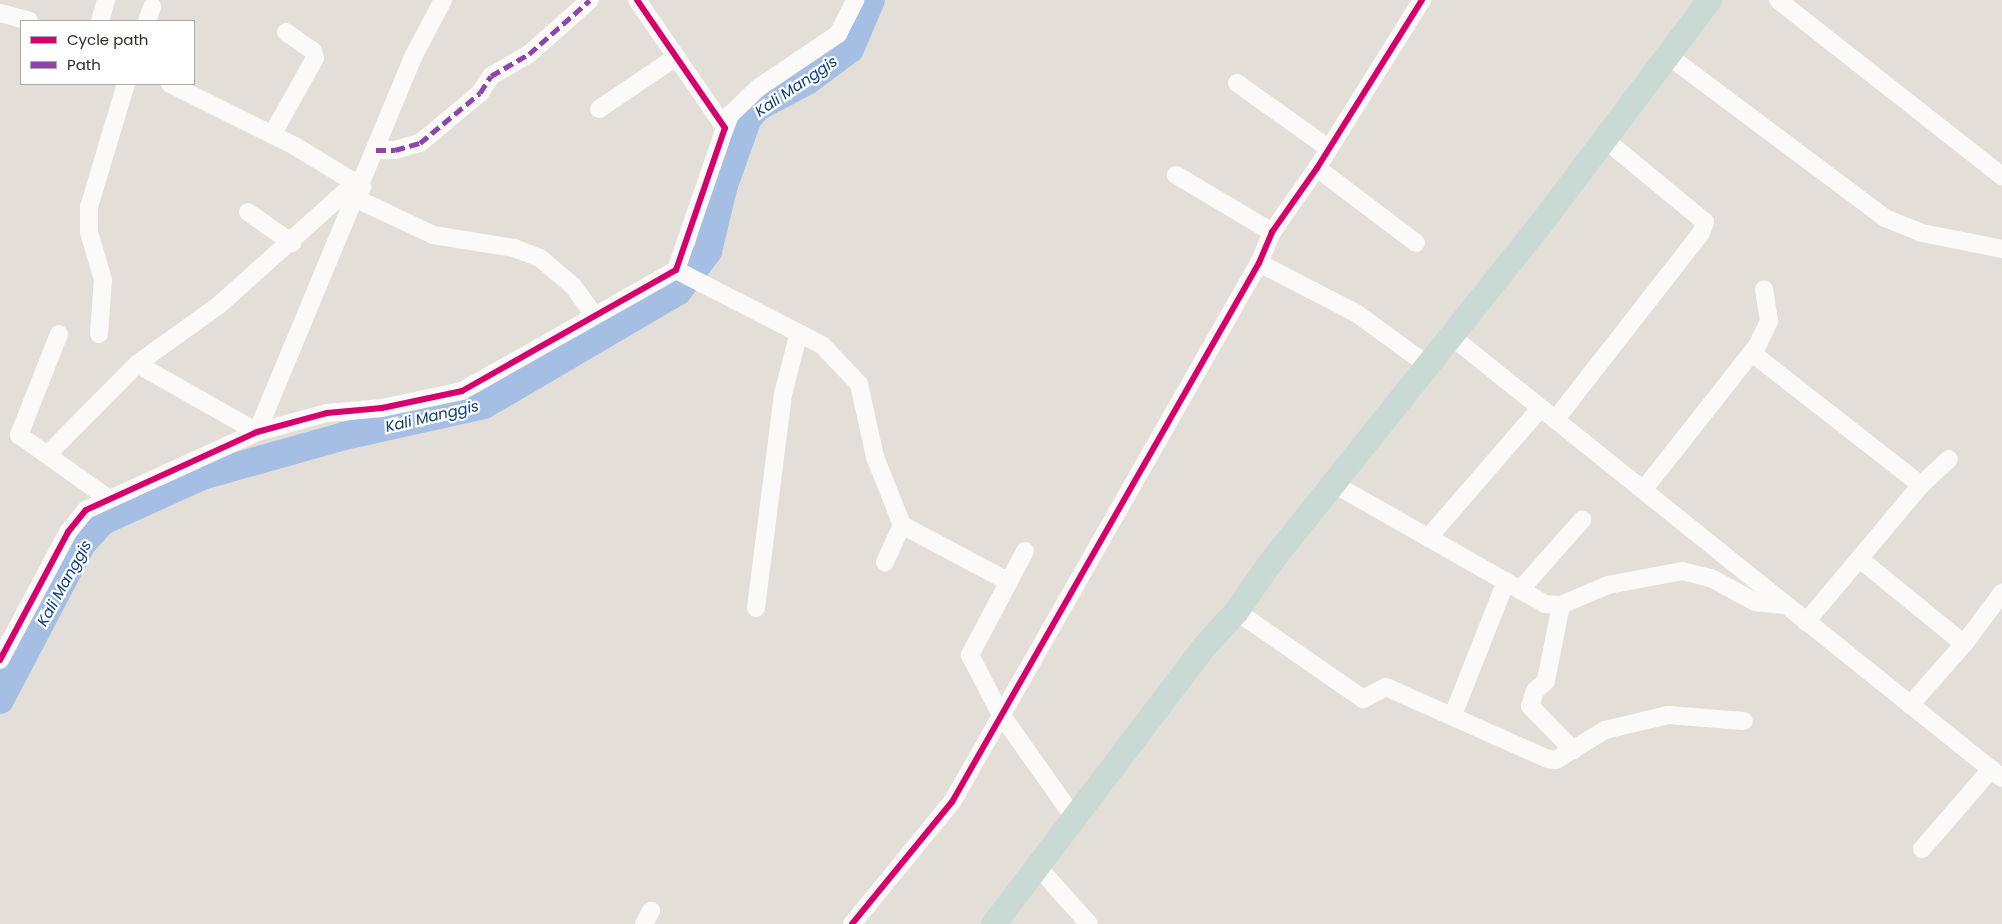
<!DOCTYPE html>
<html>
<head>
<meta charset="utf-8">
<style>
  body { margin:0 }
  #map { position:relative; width:2002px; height:924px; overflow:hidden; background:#e4ded8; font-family:Poppins,sans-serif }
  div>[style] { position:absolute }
  .river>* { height:28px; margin:-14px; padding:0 14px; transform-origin:14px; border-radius:14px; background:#a5bee4 }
  .minor>* { height:18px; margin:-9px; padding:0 9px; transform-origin:9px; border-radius:9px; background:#fbfaf9 }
  .highway>* { height:25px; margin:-12.5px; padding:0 12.5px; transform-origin:12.5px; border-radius:12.5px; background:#c9dad5 }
  .quiet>* { height:5px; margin-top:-2.5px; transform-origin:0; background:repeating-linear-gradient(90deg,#8e44ad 0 10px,transparent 0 15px) }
  .cycleway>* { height:6px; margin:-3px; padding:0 3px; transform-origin:3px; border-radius:3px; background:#d6006c }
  span { translate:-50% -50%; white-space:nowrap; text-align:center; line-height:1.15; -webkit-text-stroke:4.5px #fff; paint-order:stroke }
  .water-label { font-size:15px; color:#093c7d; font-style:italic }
  .legend { position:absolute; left:20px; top:20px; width:175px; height:65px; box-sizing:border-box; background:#fff; border:1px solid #acaaa8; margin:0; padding:6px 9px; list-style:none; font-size:15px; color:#2f2a26 }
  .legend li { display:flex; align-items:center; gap:10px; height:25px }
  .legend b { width:25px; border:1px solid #acaaa8 }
</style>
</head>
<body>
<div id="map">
  <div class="river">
    <div style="left:0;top:700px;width:176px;rotate:-62.3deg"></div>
    <div style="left:82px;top:544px;width:31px;rotate:-48deg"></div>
    <div style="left:103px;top:521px;width:109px;rotate:-24.4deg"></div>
    <div style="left:202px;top:476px;width:148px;rotate:-15.7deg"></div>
    <div style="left:344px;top:436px;width:143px;rotate:-12.5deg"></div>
    <div style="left:484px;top:405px;width:225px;rotate:-30.4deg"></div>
    <div style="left:678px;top:291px;width:50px;rotate:-53.1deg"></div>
    <div style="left:708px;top:251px;width:68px;rotate:-76.4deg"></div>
    <div style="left:724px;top:185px;width:71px;rotate:-70.3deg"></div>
    <div style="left:748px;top:118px;width:15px;rotate:-48deg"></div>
    <div style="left:758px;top:107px;width:55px;rotate:-28deg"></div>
    <div style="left:807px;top:81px;width:54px;rotate:-36.7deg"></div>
    <div style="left:850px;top:49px;width:53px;rotate:-66.8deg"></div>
  </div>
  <div class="minor">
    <div style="left:1778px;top:0;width:285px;rotate:38.2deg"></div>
    <div style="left:0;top:13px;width:30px;rotate:15deg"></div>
    <div style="left:100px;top:21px;width:22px;rotate:-74deg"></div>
    <div style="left:147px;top:21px;width:15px;rotate:-70deg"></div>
    <div style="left:1666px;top:54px;width:274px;rotate:36.8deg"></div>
    <div style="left:1885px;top:218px;width:40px;rotate:22deg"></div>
    <div style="left:1922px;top:233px;width:82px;rotate:11.3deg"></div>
    <div style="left:1237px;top:83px;width:112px;rotate:35.5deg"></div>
    <div style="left:170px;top:84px;width:140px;rotate:26.4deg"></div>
    <div style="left:295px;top:146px;width:79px;rotate:31.5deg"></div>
    <div style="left:599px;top:109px;width:93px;rotate:-34deg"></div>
    <div style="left:725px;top:128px;width:14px;rotate:-69deg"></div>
    <div style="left:730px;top:115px;width:39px;rotate:-44deg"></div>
    <div style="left:758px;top:88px;width:97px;rotate:-34deg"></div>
    <div style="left:838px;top:34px;width:38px;rotate:-63deg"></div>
    <div style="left:272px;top:135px;width:88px;rotate:-60.8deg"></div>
    <div style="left:315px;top:58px;width:7px;rotate:-106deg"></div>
    <div style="left:313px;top:51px;width:33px;rotate:-145deg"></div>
    <div style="left:376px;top:150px;width:19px"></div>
    <div style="left:395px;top:150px;width:26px;rotate:-16deg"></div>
    <div style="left:420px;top:143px;width:78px;rotate:-39.8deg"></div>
    <div style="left:480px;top:93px;width:20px;rotate:-57deg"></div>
    <div style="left:491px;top:76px;width:44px;rotate:-30.1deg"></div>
    <div style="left:529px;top:54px;width:81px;rotate:-41.5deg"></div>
    <div style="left:1317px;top:168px;width:124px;rotate:37.1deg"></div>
    <div style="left:1176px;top:175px;width:112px;rotate:30.7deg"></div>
    <div style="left:355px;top:183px;width:183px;rotate:138.1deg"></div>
    <div style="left:219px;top:305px;width:101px;rotate:144.3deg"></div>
    <div style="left:137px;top:364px;width:138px;rotate:29.5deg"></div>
    <div style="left:257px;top:432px;width:404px;rotate:-67.4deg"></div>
    <div style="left:412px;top:59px;width:67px;rotate:-62.3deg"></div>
    <div style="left:357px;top:199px;width:84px;rotate:25.3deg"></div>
    <div style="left:433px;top:235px;width:82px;rotate:9.1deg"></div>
    <div style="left:514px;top:248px;width:28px;rotate:21deg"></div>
    <div style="left:540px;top:258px;width:43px;rotate:40.3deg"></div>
    <div style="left:573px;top:286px;width:34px;rotate:54deg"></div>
    <div style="left:248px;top:212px;width:54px;rotate:35.2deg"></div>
    <div style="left:1259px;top:263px;width:109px;rotate:27.3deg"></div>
    <div style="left:1356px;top:313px;width:87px;rotate:36.1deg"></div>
    <div style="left:676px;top:270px;width:164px;rotate:27.2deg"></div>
    <div style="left:822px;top:345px;width:54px;rotate:46.5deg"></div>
    <div style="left:859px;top:384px;width:75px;rotate:77.6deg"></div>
    <div style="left:875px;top:457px;width:73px;rotate:68.3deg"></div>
    <div style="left:902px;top:525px;width:41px;rotate:114.7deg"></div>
    <div style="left:59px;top:334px;width:109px;rotate:111.6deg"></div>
    <div style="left:19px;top:435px;width:110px;rotate:35.4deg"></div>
    <div style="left:99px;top:334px;width:54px;rotate:-85.8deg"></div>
    <div style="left:103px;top:280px;width:50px;rotate:-106.3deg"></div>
    <div style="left:89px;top:232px;width:25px;rotate:-90deg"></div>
    <div style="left:89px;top:207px;width:128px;rotate:-73.3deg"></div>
    <div style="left:1451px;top:336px;width:706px;rotate:38.74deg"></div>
    <div style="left:1752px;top:353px;width:214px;rotate:38deg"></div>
    <div style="left:1555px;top:420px;width:237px;rotate:-52deg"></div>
    <div style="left:1701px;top:233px;width:12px;rotate:-70deg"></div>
    <div style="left:1705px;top:222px;width:132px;rotate:-140.5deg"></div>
    <div style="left:49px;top:453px;width:125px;rotate:-45.3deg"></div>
    <div style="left:1334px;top:484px;width:243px;rotate:29.6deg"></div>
    <div style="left:1545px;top:604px;width:16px;rotate:4deg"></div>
    <div style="left:1561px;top:605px;width:51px;rotate:-23.1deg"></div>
    <div style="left:1608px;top:585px;width:75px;rotate:-10.7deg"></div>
    <div style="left:1682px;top:571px;width:30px;rotate:14deg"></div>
    <div style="left:1711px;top:578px;width:50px;rotate:28.6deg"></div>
    <div style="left:1755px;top:602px;width:29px;rotate:6deg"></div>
    <div style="left:1644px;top:489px;width:182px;rotate:-51.7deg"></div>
    <div style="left:1757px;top:346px;width:28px;rotate:-64deg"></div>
    <div style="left:1769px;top:321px;width:32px;rotate:-99deg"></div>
    <div style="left:902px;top:525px;width:121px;rotate:28deg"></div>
    <div style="left:1428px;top:538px;width:169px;rotate:-49.1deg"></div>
    <div style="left:1025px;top:551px;width:118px;rotate:117.9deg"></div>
    <div style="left:970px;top:655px;width:65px;rotate:62.7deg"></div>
    <div style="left:1000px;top:713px;width:126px;rotate:54.7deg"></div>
    <div style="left:1861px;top:560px;width:133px;rotate:39.2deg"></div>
    <div style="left:1520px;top:590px;width:94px;rotate:-48.5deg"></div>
    <div style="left:1561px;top:605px;width:77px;rotate:101.2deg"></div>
    <div style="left:1546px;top:681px;width:15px;rotate:138deg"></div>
    <div style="left:1535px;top:691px;width:16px;rotate:108deg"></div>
    <div style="left:1530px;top:706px;width:62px;rotate:45.7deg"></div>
    <div style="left:756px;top:608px;width:216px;rotate:-82.8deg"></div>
    <div style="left:783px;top:394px;width:60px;rotate:-75.5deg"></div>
    <div style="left:1236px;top:611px;width:155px;rotate:34.7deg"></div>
    <div style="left:1363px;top:699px;width:26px;rotate:-28deg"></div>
    <div style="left:1386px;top:687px;width:177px;rotate:24deg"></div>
    <div style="left:1548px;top:759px;width:8px;rotate:7deg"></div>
    <div style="left:1556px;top:760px;width:57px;rotate:-31.5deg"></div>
    <div style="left:1605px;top:730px;width:65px;rotate:-13.4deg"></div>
    <div style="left:1668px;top:715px;width:76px;rotate:4.5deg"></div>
    <div style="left:1806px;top:622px;width:179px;rotate:-50deg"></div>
    <div style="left:1921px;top:485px;width:38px;rotate:-43deg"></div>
    <div style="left:0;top:660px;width:145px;rotate:-62deg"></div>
    <div style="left:68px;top:532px;width:28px;rotate:-51deg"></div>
    <div style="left:86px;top:510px;width:188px;rotate:-24.5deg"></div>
    <div style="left:257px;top:432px;width:73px;rotate:-15.2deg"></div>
    <div style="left:327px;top:413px;width:55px;rotate:-5.2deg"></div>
    <div style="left:382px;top:408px;width:82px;rotate:-12deg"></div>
    <div style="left:462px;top:391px;width:246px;rotate:-29.5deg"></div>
    <div style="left:676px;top:270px;width:150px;rotate:-71deg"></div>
    <div style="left:725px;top:128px;width:155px;rotate:-124.5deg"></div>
    <div style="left:1910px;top:705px;width:81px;rotate:-48.5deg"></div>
    <div style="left:1964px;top:644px;width:64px;rotate:-53.3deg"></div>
    <div style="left:1453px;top:715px;width:144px;rotate:-68.4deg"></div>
    <div style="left:1922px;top:849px;width:106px;rotate:-49.2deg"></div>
    <div style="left:1038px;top:867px;width:76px;rotate:48.2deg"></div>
    <div style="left:644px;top:924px;width:15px;rotate:-62deg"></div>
    <div style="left:852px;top:924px;width:158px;rotate:-50.7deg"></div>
    <div style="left:952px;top:802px;width:620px;rotate:-60.34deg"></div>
    <div style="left:1259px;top:263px;width:34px;rotate:-67deg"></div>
    <div style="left:1272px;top:232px;width:78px;rotate:-54.9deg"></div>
    <div style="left:1317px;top:168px;width:198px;rotate:-58deg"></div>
  </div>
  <div class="highway">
    <div style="left:993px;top:924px;width:350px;rotate:-52.8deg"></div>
    <div style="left:1205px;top:645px;width:46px;rotate:-47.6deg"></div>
    <div style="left:1236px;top:611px;width:60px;rotate:-55.2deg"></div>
    <div style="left:1270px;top:562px;width:428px;rotate:-51.4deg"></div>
    <div style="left:1537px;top:228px;width:286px;rotate:-53deg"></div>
  </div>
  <div class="quiet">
    <div style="left:376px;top:150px;width:19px"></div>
    <div style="left:395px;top:150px;width:26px;rotate:-16deg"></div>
    <div style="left:420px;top:143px;width:78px;rotate:-39.8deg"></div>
    <div style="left:480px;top:93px;width:20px;rotate:-57deg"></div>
    <div style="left:491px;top:76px;width:44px;rotate:-30.1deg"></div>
    <div style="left:529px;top:54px;width:81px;rotate:-41.5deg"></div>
  </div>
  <div class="cycleway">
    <div style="left:0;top:660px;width:145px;rotate:-62deg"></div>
    <div style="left:68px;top:532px;width:28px;rotate:-51deg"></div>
    <div style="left:86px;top:510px;width:188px;rotate:-24.5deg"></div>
    <div style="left:257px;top:432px;width:73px;rotate:-15.2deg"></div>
    <div style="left:327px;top:413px;width:55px;rotate:-5.2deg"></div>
    <div style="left:382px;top:408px;width:82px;rotate:-12deg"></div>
    <div style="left:462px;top:391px;width:246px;rotate:-29.5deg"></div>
    <div style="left:676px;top:270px;width:150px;rotate:-71deg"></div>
    <div style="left:725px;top:128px;width:155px;rotate:-124.5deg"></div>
    <div style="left:852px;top:924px;width:158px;rotate:-50.7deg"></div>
    <div style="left:952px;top:802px;width:620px;rotate:-60.34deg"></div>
    <div style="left:1259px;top:263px;width:34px;rotate:-67deg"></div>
    <div style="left:1272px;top:232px;width:78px;rotate:-54.9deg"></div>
    <div style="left:1317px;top:168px;width:198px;rotate:-58deg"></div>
  </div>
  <div class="water-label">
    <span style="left:796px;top:86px;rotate:-34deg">Kali Manggis</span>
    <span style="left:432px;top:416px;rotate:-13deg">Kali Manggis</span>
    <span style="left:64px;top:583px;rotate:-61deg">Kali Manggis</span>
  </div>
  <ul class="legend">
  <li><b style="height:6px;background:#d6006c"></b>Cycle path</li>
  <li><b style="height:6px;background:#8e44ad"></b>Path</li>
  </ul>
</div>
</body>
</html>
